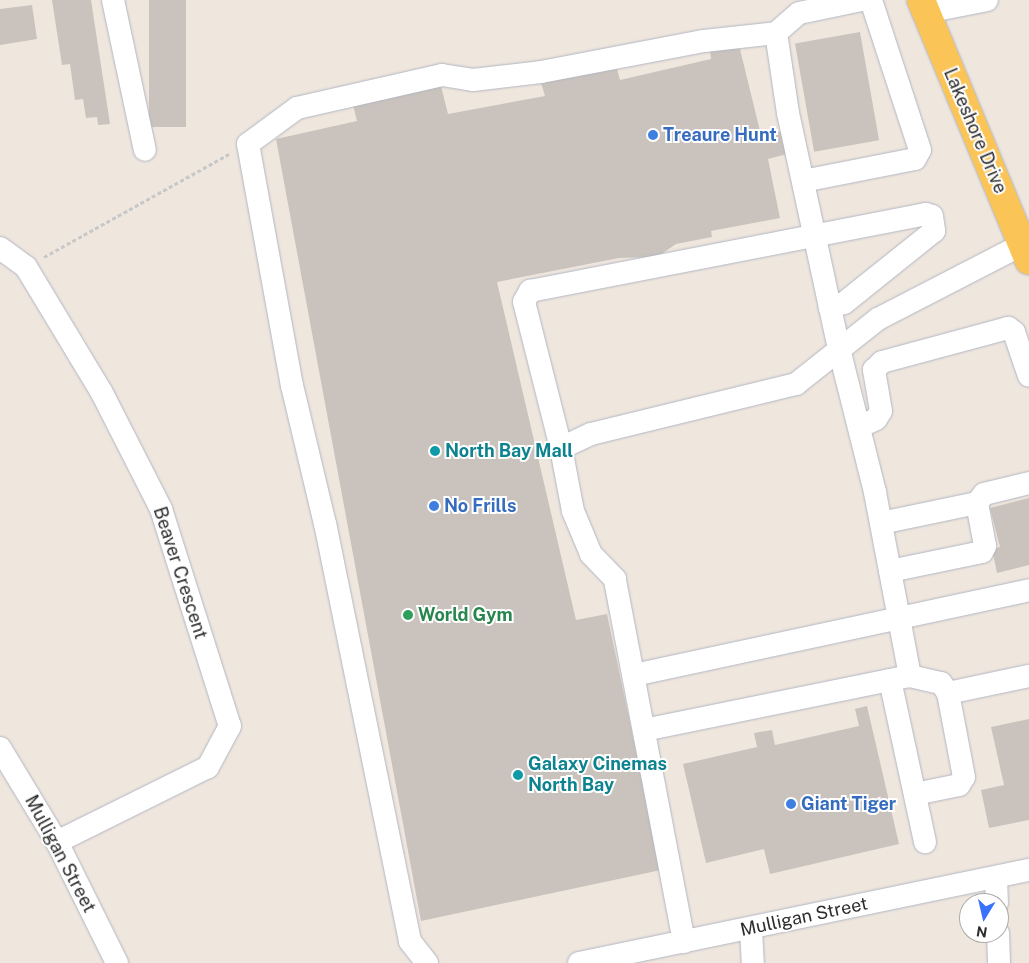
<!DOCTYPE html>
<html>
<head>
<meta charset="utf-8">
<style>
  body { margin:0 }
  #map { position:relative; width:1029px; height:963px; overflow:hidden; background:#efe6de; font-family:"Public Sans",sans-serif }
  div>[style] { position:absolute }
  .building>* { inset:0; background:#cac3bd; transform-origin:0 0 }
  .path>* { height:3px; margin-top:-1.5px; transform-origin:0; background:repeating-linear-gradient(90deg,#c8c8c8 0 4px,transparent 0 6.5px) }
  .roads { filter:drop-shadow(0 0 1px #b2b6c1) drop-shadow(0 0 1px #b2b6c1) }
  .minor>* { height:22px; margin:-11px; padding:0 11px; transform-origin:11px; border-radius:11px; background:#fff }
  .major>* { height:28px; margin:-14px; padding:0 14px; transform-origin:14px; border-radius:14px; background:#fbc456 }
  .dots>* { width:14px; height:14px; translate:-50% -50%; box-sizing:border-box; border:2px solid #fff; border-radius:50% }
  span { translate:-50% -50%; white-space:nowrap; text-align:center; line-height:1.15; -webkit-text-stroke:4px #fff; paint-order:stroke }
  .street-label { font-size:18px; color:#2c2c2c }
  .shop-label { font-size:18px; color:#366cbe; font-weight:700 }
  .left { translate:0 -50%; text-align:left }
  .culture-label { font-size:18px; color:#0d838f; font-weight:700 }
  .leisure-label { font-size:18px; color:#27864d; font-weight:700 }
  .north { position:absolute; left:959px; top:893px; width:50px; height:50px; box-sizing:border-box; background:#fff; border:1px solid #ababab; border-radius:50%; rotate:189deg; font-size:14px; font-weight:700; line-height:20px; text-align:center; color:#2c2c2c }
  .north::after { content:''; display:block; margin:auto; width:18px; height:22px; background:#3a72ff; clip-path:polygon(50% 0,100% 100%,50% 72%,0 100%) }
</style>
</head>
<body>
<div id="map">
  <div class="building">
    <div style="clip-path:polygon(52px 0,91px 0,110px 124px,98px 125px,97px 117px,86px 118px,83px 99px,75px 100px,70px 64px,62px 65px)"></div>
    <div style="left:149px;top:0;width:37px;height:127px"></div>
    <div style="clip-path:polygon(32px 5px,37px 39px,0 45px,0 9px)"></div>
    <div style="left:860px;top:32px;width:110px;height:66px;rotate:80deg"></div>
    <div style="clip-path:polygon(739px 45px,761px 135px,785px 131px,791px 153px,768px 159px,780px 218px,711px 231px,712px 237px,676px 244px,657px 257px,619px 258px,497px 282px,576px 620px,607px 614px,661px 870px,421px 921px,276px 139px,357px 121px,353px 105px,441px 86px,448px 114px,545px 96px,541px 83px,617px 69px,620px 80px,711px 59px,710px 50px)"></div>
    <div style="clip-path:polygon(1029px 498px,1029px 565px,997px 573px,992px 549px,1000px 547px,990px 508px)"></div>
    <div style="clip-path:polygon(867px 706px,899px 844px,770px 874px,764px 849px,706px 863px,683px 764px,757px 747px,754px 733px,772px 730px,775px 745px,859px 726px,855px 709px)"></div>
    <div style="clip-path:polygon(1029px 719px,1029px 820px,989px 828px,981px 790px,1004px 785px,991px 727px)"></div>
  </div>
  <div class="path">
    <div style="left:44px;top:257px;width:212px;rotate:-29.1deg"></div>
  </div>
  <div class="roads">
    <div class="minor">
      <div style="left:113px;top:0;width:153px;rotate:78deg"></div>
      <div style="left:926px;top:12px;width:62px;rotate:-11.1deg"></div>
      <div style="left:803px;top:181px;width:114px;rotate:-11.1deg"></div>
      <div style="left:915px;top:159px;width:10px;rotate:-61deg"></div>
      <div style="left:920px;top:150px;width:158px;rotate:-108.1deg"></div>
      <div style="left:0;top:248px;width:32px;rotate:36deg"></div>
      <div style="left:26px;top:267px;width:147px;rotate:58.9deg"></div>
      <div style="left:102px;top:393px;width:130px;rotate:63deg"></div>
      <div style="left:161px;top:509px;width:228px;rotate:72.4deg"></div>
      <div style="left:230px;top:726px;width:47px;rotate:118.2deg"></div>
      <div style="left:208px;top:767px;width:169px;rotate:153.6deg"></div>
      <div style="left:859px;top:427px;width:19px;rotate:-25deg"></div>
      <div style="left:876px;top:419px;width:9px;rotate:-58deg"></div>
      <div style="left:881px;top:411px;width:42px;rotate:-99.7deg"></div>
      <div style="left:874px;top:370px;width:11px;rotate:-45deg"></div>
      <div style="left:882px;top:362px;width:131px;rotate:-15.1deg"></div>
      <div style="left:1008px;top:328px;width:7px;rotate:34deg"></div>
      <div style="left:1014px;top:332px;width:46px;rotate:71.2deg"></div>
      <div style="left:561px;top:448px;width:151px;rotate:-104.2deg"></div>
      <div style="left:524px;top:302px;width:13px;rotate:-61deg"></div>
      <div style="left:530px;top:291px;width:403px;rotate:-11deg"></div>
      <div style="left:926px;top:214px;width:6px;rotate:18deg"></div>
      <div style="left:932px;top:216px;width:15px;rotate:82deg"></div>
      <div style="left:934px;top:231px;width:115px;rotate:141.3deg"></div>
      <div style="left:844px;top:303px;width:15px;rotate:164deg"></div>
      <div style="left:881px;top:523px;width:98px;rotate:-11.8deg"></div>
      <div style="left:977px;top:503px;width:11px;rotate:-52deg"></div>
      <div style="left:984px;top:494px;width:46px;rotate:-13.7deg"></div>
      <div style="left:890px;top:571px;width:94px;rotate:-11.7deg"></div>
      <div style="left:982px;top:552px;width:7px;rotate:-63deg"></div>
      <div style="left:985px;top:546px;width:44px;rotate:-100.5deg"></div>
      <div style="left:634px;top:675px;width:404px;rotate:-12.1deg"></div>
      <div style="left:910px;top:676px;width:32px;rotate:13deg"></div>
      <div style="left:941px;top:683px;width:12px;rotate:55deg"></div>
      <div style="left:890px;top:680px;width:166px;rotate:77.8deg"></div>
      <div style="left:644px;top:730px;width:271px;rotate:-11.5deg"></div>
      <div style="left:910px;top:676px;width:187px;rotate:-100.8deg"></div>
      <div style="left:875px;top:492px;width:147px;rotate:-104.1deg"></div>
      <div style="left:839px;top:349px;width:241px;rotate:-102.2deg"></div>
      <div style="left:788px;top:113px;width:81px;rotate:-98.5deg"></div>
      <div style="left:776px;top:33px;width:30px;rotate:-41deg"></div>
      <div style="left:799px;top:13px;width:64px;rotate:-11.7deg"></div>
      <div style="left:0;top:748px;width:110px;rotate:58.8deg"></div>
      <div style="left:57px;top:842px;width:135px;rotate:63.6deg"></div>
      <div style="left:915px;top:794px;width:45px;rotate:-11.6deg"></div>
      <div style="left:959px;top:785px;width:9px;rotate:-58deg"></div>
      <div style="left:964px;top:777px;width:86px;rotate:-100.8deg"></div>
      <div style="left:948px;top:693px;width:83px;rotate:-11.9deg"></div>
      <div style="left:996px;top:877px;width:26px;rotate:88deg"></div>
      <div style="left:751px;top:929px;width:34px;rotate:87deg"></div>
      <div style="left:998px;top:933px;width:30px;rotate:88deg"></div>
      <div style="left:684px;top:942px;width:369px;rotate:-100.8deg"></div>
      <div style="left:615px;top:579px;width:35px;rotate:-134deg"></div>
      <div style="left:591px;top:554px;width:47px;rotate:-112.7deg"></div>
      <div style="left:573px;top:511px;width:64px;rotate:-100.8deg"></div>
      <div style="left:561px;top:448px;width:33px;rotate:-25deg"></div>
      <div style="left:591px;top:434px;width:211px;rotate:-13.7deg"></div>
      <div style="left:796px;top:384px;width:105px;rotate:-38.4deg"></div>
      <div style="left:878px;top:319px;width:170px;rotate:-27.3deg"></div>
      <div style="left:427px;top:963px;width:28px;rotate:-128deg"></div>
      <div style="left:410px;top:941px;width:426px;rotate:-101.5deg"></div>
      <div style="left:325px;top:524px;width:142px;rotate:-103.4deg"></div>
      <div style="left:292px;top:386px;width:246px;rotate:-100.3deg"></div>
      <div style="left:248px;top:144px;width:61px;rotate:-36.3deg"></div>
      <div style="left:297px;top:108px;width:149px;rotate:-12.8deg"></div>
      <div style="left:442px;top:75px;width:31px;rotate:9deg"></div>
      <div style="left:473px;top:80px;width:68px;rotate:-6.7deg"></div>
      <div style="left:541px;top:72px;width:166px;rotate:-10.8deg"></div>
      <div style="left:704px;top:41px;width:72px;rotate:-6.3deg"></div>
      <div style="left:579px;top:963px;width:460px;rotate:-11.7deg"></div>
    </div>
    <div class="major">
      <div style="left:921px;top:0;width:282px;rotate:67.5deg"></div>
    </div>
  </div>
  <div class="dots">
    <div style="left:653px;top:135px;background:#3f7fe0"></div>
    <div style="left:435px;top:451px;background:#0f9aa8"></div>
    <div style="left:434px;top:506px;background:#3f7fe0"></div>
    <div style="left:408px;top:615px;background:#2e9e5b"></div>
    <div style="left:518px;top:775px;background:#0f9aa8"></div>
    <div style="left:791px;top:804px;background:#3f7fe0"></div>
  </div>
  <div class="street-label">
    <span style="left:975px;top:131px;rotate:67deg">Lakeshore Drive</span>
    <span style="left:180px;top:573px;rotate:72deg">Beaver Crescent</span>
    <span style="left:60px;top:854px;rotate:62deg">Mulligan Street</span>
    <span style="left:804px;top:917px;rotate:-12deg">Mulligan Street</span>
  </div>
  <div class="shop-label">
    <span class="left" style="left:663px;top:135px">Treaure Hunt</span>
    <span class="left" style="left:444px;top:506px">No Frills</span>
    <span class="left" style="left:801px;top:804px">Giant Tiger</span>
  </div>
  <div class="culture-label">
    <span class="left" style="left:445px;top:451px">North Bay Mall</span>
    <span class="left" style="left:528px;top:775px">Galaxy Cinemas<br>North Bay</span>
  </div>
  <div class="leisure-label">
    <span class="left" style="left:418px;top:615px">World Gym</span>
  </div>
  <div class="north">N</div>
</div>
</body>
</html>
